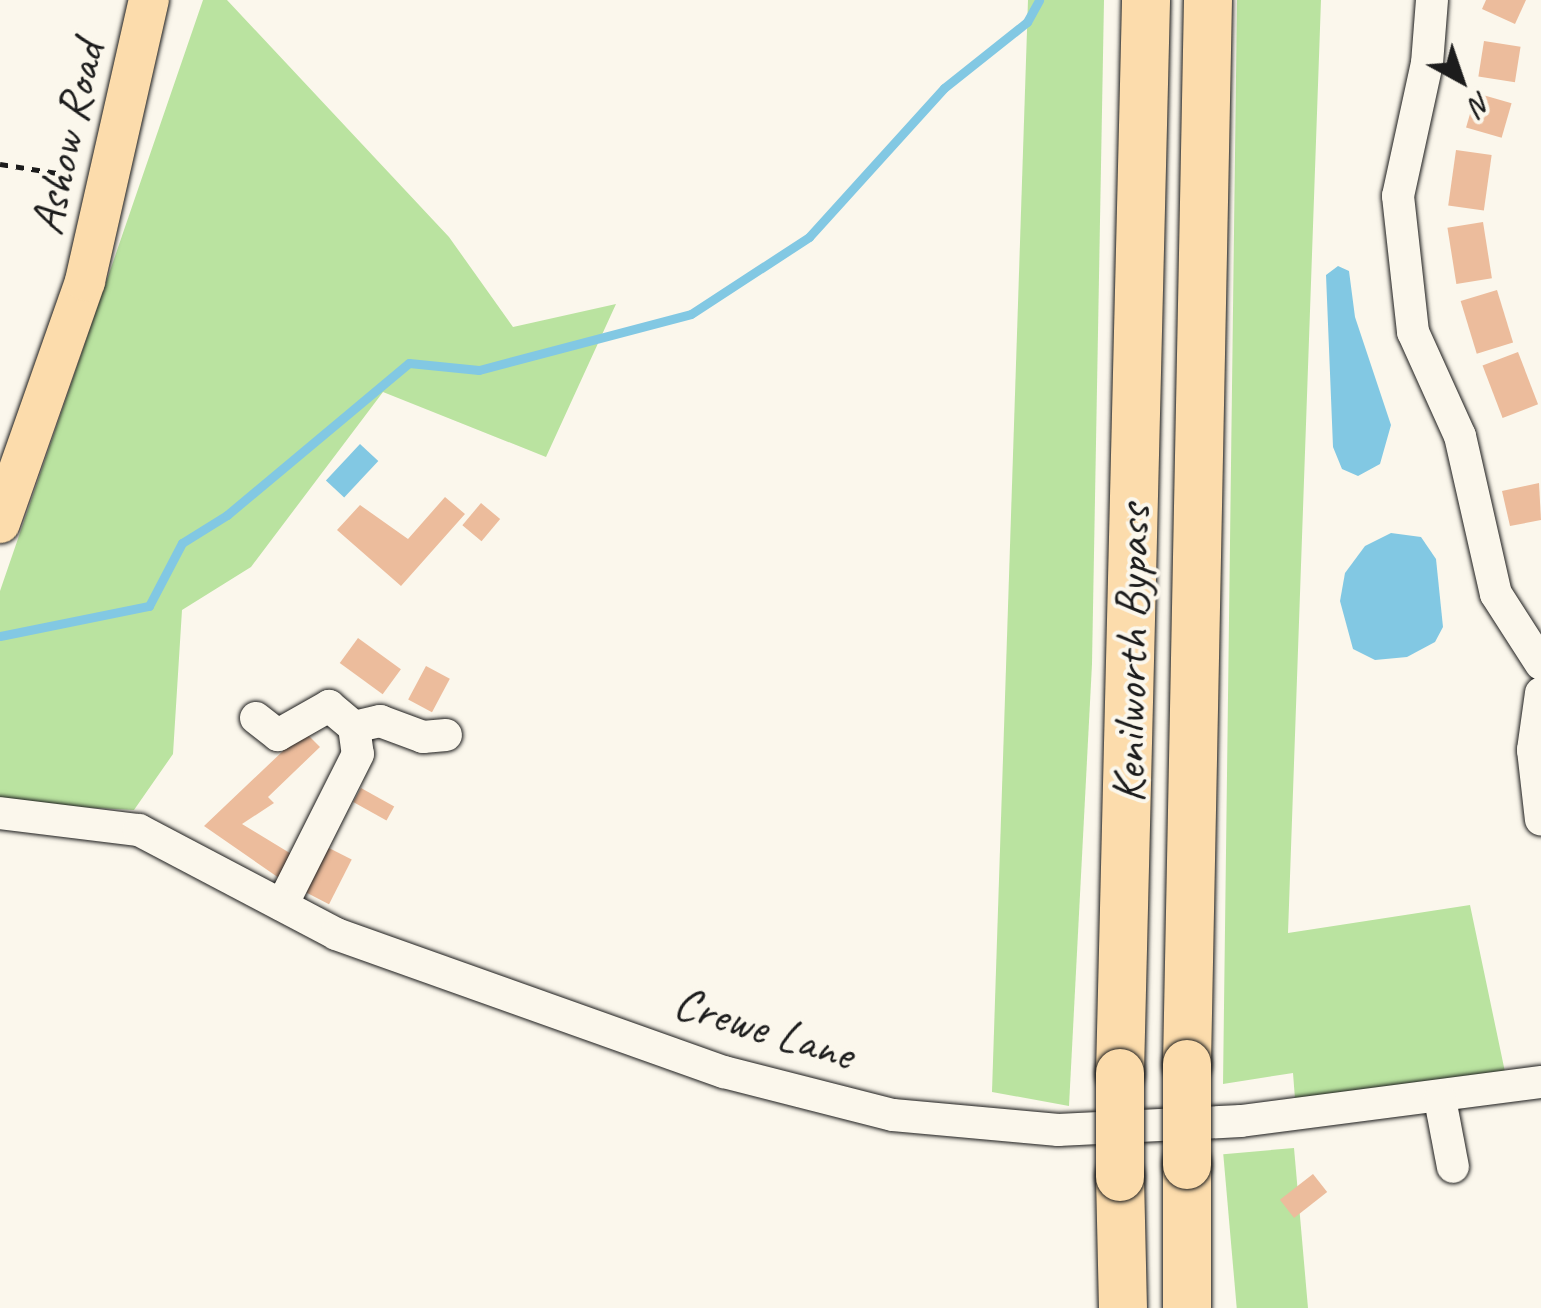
<!DOCTYPE html>
<html>
<head>
<meta charset="utf-8">
<style>
  body { margin:0 }
  #map { position:relative; width:1541px; height:1308px; overflow:hidden; background:#fbf7ec; font-family:Caveat,sans-serif }
  div>[style] { position:absolute }
  .green>* { inset:0; background:#bae3a0; transform-origin:0 0 }
  .water>* { inset:0; background:#82c8e3; transform-origin:0 0 }
  .stream>* { height:9px; margin:-4.5px; padding:0 4.5px; transform-origin:4.5px; border-radius:4.5px; background:#82c8e3 }
  .building>* { inset:0; background:#ecbc9c; transform-origin:0 0 }
  .path>* { height:5px; margin-top:-2.5px; transform-origin:0; background:repeating-linear-gradient(90deg,#1c1c1c 0 8px,transparent 0 16px) }
  .roads { filter:drop-shadow(0 0 2px #1c1c1c) drop-shadow(0 0 2px #1c1c1c) }
  .minor>* { height:32px; margin:-16px; padding:0 16px; transform-origin:16px; border-radius:16px; background:#fbf7ec }
  .major>* { height:40px; margin:-20px; padding:0 20px; transform-origin:20px; border-radius:20px; background:#fcdcac }
  .highway>* { height:48px; margin:-24px; padding:0 24px; transform-origin:24px; border-radius:24px; background:#fcdcac }
  .bridges { filter:drop-shadow(0 0 2px #1c1c1c) drop-shadow(0 0 2px #1c1c1c) }
  .highway-bridge>* { height:48px; margin:-24px; padding:0 24px; transform-origin:24px; border-radius:24px; background:#fcdcac }
  span { translate:-50% -50%; white-space:nowrap; text-align:center; line-height:1.15; -webkit-text-stroke:8px #fbf7ec; paint-order:stroke }
  .street-label { font-size:48px; color:#1c1c1c }
  .north { position:absolute; left:1411px; top:30px; width:100px; height:100px; -webkit-text-stroke:8px #fbf7ec; paint-order:stroke; rotate:140deg; font-size:28px; font-weight:700; line-height:40px; text-align:center; color:#1c1c1c }
  .north::after { content:''; display:block; margin:auto; width:35px; height:45px; background:#1c1c1c; clip-path:polygon(50% 0,100% 100%,50% 72%,0 100%) }
</style>
</head>
<body>
<div id="map">
  <div class="green">
    <div style="clip-path:polygon(203px 0,227px 0,449px 237px,513px 327px,616px 304px,546px 457px,383px 392px,251px 567px,182px 610px,173px 754px,134px 810px,0 803px,0 591px)"></div>
    <div style="clip-path:polygon(1028px 0,1104px 0,1092px 664px,1069px 1106px,992px 1092px)"></div>
    <div style="clip-path:polygon(1237px 0,1321px 0,1288px 933px,1470px 905px,1505px 1072px,1295px 1099px,1293px 1073px,1223px 1084px)"></div>
    <div style="left:1294px;top:1148px;width:161px;height:71px;rotate:85deg"></div>
  </div>
  <div class="water">
    <div style="clip-path:polygon(1338px 266px,1349px 271px,1355px 317px,1391px 425px,1380px 464px,1358px 476px,1342px 469px,1333px 447px,1326px 275px)"></div>
    <div style="left:360px;top:444px;width:25px;height:50px;rotate:43deg"></div>
    <div style="clip-path:polygon(1391px 533px,1421px 537px,1436px 559px,1443px 627px,1435px 642px,1407px 657px,1375px 660px,1353px 649px,1340px 601px,1345px 573px,1365px 546px)"></div>
  </div>
  <div class="stream">
    <div style="left:0;top:636px;width:152px;rotate:-11.4deg"></div>
    <div style="left:149px;top:606px;width:71px;rotate:-62.4deg"></div>
    <div style="left:182px;top:543px;width:53px;rotate:-31.9deg"></div>
    <div style="left:227px;top:515px;width:237px;rotate:-39.9deg"></div>
    <div style="left:409px;top:363px;width:70px;rotate:5.7deg"></div>
    <div style="left:479px;top:370px;width:219px;rotate:-14.8deg"></div>
    <div style="left:691px;top:314px;width:141px;rotate:-33.1deg"></div>
    <div style="left:809px;top:237px;width:201px;rotate:-47.8deg"></div>
    <div style="left:944px;top:88px;width:106px;rotate:-38.5deg"></div>
    <div style="left:1027px;top:22px;width:25px;rotate:-61deg"></div>
  </div>
  <div class="building">
    <div style="clip-path:polygon(1486px 0,1526px 0,1515px 24px,1482px 9px)"></div>
    <div style="left:1484px;top:41px;width:37px;height:36px;rotate:9deg"></div>
    <div style="left:1476px;top:93px;width:37px;height:36px;rotate:16deg"></div>
    <div style="left:1456px;top:150px;width:36px;height:56px;rotate:8deg"></div>
    <div style="left:1483px;top:222px;width:57px;height:36px;rotate:81deg"></div>
    <div style="left:1497px;top:290px;width:55px;height:38px;rotate:73deg"></div>
    <div style="left:1518px;top:352px;width:56px;height:38px;rotate:69deg"></div>
    <div style="clip-path:polygon(1539px 483px,1541px 520px,1510px 526px,1502px 491px)"></div>
    <div style="clip-path:polygon(445px 497px,465px 514px,401px 586px,337px 530px,360px 505px,408px 539px)"></div>
    <div style="left:481px;top:503px;width:25px;height:29px;rotate:40deg"></div>
    <div style="left:358px;top:638px;width:53px;height:31px;rotate:36deg"></div>
    <div style="left:426px;top:666px;width:27px;height:38px;rotate:28deg"></div>
    <div style="clip-path:polygon(304px 731px,320px 747px,268px 797px,274px 803px,242px 824px,293px 855px,279px 878px,204px 826px)"></div>
    <div style="left:361px;top:788px;width:38px;height:16px;rotate:29deg"></div>
    <div style="left:325px;top:846px;width:30px;height:50px;rotate:27deg"></div>
    <div style="left:1313px;top:1174px;width:23px;height:42px;rotate:52deg"></div>
  </div>
  <div class="path">
    <div style="left:0;top:164px;width:77px;rotate:9deg"></div>
  </div>
  <div class="roads">
    <div class="minor">
      <div style="left:1432px;top:0;width:63px;rotate:94.5deg"></div>
      <div style="left:1427px;top:63px;width:136px;rotate:102.3deg"></div>
      <div style="left:1398px;top:196px;width:137px;rotate:83.7deg"></div>
      <div style="left:1413px;top:332px;width:114px;rotate:65.7deg"></div>
      <div style="left:1460px;top:436px;width:162px;rotate:77.2deg"></div>
      <div style="left:1496px;top:594px;width:83px;rotate:57.3deg"></div>
      <div style="left:1541px;top:693px;width:58px;rotate:98deg"></div>
      <div style="left:1533px;top:750px;width:70px;rotate:83.5deg"></div>
      <div style="left:256px;top:718px;width:28px;rotate:38deg"></div>
      <div style="left:278px;top:735px;width:59px;rotate:-29.6deg"></div>
      <div style="left:329px;top:706px;width:33px;rotate:40deg"></div>
      <div style="left:354px;top:727px;width:27px;rotate:82deg"></div>
      <div style="left:358px;top:754px;width:169px;rotate:116.7deg"></div>
      <div style="left:354px;top:727px;width:27px;rotate:-13deg"></div>
      <div style="left:380px;top:721px;width:46px;rotate:20.4deg"></div>
      <div style="left:423px;top:737px;width:23px;rotate:-5deg"></div>
      <div style="left:0;top:813px;width:140px;rotate:7deg"></div>
      <div style="left:139px;top:830px;width:223px;rotate:27.8deg"></div>
      <div style="left:336px;top:934px;width:412px;rotate:19.6deg"></div>
      <div style="left:724px;top:1072px;width:174px;rotate:14.3deg"></div>
      <div style="left:893px;top:1115px;width:166px;rotate:5.2deg"></div>
      <div style="left:1058px;top:1130px;width:183px;rotate:-2.8deg"></div>
      <div style="left:1241px;top:1121px;width:303px;rotate:-7.4deg"></div>
      <div style="left:1440px;top:1099px;width:69px;rotate:79.2deg"></div>
    </div>
    <div class="major">
      <div style="left:0;top:523px;width:256px;rotate:-70.6deg"></div>
      <div style="left:85px;top:281px;width:288px;rotate:-77.2deg"></div>
    </div>
    <div class="highway">
      <div style="left:1187px;top:1064px;width:1064px;rotate:-88.87deg"></div>
      <div style="left:1120px;top:1073px;width:1073px;rotate:-88.61deg"></div>
      <div style="left:1187px;top:1165px;width:143px;rotate:90deg"></div>
      <div style="left:1120px;top:1177px;width:131px;rotate:88.7deg"></div>
    </div>
  </div>
  <div class="bridges">
    <div class="highway-bridge">
      <div style="left:1120px;top:1073px;width:104px;rotate:90deg"></div>
      <div style="left:1187px;top:1165px;width:101px;rotate:-90deg"></div>
    </div>
  </div>
  <div class="street-label">
    <span style="left:67px;top:138px;rotate:-77deg">Ashow Road</span>
    <span style="left:1131px;top:654px;rotate:-89deg">Kenilworth Bypass</span>
    <span style="left:764px;top:1028px;rotate:17deg">Crewe Lane</span>
  </div>
  <div class="north">N</div>
</div>
</body>
</html>
